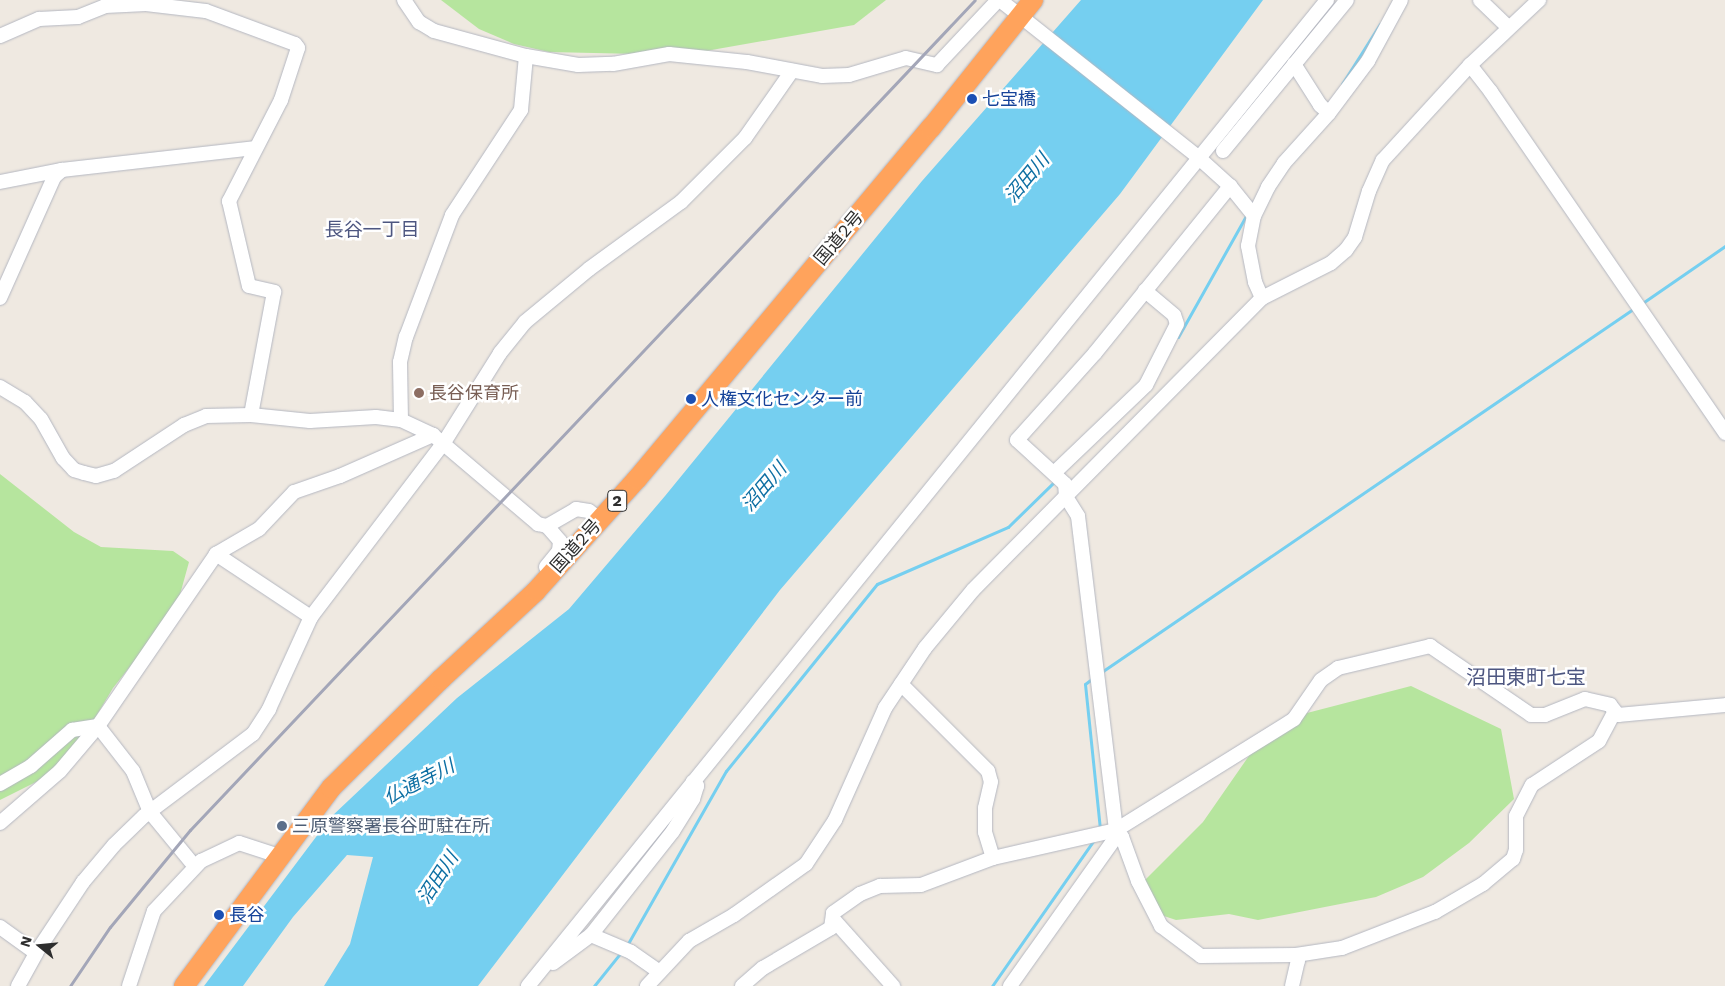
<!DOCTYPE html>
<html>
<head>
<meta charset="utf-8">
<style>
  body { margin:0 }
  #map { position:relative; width:1725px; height:986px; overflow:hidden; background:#efe9e1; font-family:"Work Sans","Noto Sans JP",sans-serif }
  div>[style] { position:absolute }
  .green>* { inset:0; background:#b6e59e }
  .water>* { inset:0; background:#75cff0 }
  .stream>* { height:3px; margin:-1.5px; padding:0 1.5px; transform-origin:1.5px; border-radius:1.5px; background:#75cff0 }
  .roads { filter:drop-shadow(0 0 1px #b4b7c1) drop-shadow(0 0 1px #b4b7c1) }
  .minor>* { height:14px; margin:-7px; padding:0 7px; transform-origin:7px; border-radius:7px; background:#fff }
  .highway>* { height:20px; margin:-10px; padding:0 10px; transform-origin:10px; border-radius:10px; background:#ffa35c }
  .rail>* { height:3px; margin:-1.5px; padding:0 1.5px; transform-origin:1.5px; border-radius:1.5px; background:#a3a6b8 }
  .dots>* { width:14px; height:14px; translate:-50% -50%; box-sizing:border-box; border:2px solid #fff; border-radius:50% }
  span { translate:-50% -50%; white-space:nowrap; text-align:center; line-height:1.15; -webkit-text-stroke:5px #fff; paint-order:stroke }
  .shield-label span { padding:1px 4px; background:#fff; border:1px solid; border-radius:4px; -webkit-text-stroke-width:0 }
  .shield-label { font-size:16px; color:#2e2e2e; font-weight:700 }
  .transit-label { font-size:18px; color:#164399 }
  .left { translate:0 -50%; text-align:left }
  .street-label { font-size:18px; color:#2e2e2e }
  .education-label { font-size:18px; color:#785e54 }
  .service-label { font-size:18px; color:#4e5e75 }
  .water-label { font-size:19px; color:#0d6fa3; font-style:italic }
  .neighbourhood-label { font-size:19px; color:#4d5680 }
  .quarter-label { font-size:20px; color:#4d5680 }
  .north { position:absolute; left:15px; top:921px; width:50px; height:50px; -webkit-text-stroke:4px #fff; paint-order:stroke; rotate:287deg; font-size:14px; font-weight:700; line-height:20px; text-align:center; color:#2e2e2e }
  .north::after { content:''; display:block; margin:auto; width:18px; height:22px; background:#2e2e2e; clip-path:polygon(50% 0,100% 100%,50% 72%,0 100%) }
</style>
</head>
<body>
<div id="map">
  <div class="green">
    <div style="clip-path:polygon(441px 0,886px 0,854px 25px,683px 55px,549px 52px,514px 44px,479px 29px)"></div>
    <div style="clip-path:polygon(0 474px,74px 532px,101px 547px,173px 551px,189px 562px,176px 609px,113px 688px,76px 750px,50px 775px,0 800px)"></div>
    <div style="clip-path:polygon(1411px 686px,1501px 729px,1514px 799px,1469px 843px,1423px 877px,1376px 897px,1258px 920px,1229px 914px,1176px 920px,1149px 911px,1136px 889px,1203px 822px,1253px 750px,1307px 713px)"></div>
  </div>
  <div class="water">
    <div style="clip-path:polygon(1081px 0,1263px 0,1120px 194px,780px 590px,478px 986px,324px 986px,350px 944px,373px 857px,347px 855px,293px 917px,243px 986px,204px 986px,331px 817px,457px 698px,569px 609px,665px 496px,922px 181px)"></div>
  </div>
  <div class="stream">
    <div style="left:1342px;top:84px;width:71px;rotate:-57.7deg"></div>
    <div style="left:1641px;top:304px;width:102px;rotate:-34.6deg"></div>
    <div style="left:1178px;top:337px;width:141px;rotate:-60.7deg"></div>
    <div style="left:1100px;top:673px;width:649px;rotate:-34.33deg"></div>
    <div style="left:1093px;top:678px;width:10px;rotate:143deg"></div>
    <div style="left:1085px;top:684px;width:146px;rotate:84.1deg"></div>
    <div style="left:626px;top:947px;width:202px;rotate:-60.4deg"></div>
    <div style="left:726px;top:771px;width:240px;rotate:-51.1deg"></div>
    <div style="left:877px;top:584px;width:143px;rotate:-23.5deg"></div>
    <div style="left:1008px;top:527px;width:66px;rotate:-44.4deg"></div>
    <div style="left:594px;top:986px;width:45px;rotate:-51.3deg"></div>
    <div style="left:992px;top:986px;width:177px;rotate:-55.1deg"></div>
  </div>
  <div class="roads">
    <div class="minor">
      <div style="left:404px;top:0;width:27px;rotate:56deg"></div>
      <div style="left:419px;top:22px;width:17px;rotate:31deg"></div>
      <div style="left:434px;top:31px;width:95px;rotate:15.2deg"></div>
      <div style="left:526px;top:56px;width:53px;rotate:9.8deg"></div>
      <div style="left:578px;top:65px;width:35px;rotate:-2deg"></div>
      <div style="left:613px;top:64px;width:57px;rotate:-10.1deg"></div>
      <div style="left:669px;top:54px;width:78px;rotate:5.9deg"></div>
      <div style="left:747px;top:62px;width:76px;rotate:10.6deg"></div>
      <div style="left:822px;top:76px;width:27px;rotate:-2deg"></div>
      <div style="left:849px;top:75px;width:59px;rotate:-16.6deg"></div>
      <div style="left:906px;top:58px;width:32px;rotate:13deg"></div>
      <div style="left:937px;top:65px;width:89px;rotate:-46.8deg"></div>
      <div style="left:1000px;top:0;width:254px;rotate:38.4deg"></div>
      <div style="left:1199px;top:158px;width:42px;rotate:42.1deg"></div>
      <div style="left:1230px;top:186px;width:38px;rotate:51deg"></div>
      <div style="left:1480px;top:0;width:40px;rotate:44deg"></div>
      <div style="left:0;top:36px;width:43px;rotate:-23.6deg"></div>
      <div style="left:39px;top:19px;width:39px;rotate:-3deg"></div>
      <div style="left:78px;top:17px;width:29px;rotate:-22deg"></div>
      <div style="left:105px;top:6px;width:41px;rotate:-2.8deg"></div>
      <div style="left:146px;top:4px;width:60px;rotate:6.7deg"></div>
      <div style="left:206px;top:11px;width:95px;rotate:20.3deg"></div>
      <div style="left:295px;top:44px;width:5px;rotate:53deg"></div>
      <div style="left:298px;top:48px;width:55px;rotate:108.1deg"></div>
      <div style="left:281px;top:100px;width:114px;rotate:117.2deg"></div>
      <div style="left:229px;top:201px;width:87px;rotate:76.8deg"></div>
      <div style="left:249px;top:286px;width:26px;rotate:13deg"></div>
      <div style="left:274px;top:292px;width:125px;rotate:100.6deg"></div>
      <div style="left:1294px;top:64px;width:49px;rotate:57.6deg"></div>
      <div style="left:1320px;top:105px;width:12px;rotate:42deg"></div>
      <div style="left:1470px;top:65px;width:34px;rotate:52deg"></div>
      <div style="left:1491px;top:92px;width:414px;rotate:55.5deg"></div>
      <div style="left:1223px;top:151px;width:195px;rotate:-50.6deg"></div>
      <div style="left:0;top:182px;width:63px;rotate:-11deg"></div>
      <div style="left:0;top:298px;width:133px;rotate:-65.9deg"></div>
      <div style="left:54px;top:177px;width:11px;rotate:-41deg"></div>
      <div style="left:62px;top:170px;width:193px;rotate:-6.5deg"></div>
      <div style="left:1262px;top:298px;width:17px;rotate:-114deg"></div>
      <div style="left:1255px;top:282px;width:37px;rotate:-101deg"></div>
      <div style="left:1248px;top:246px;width:31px;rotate:-79deg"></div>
      <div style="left:1254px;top:216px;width:32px;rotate:-64deg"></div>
      <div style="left:1268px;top:187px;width:29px;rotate:-56deg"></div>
      <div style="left:1284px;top:163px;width:67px;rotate:-48deg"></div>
      <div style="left:1329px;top:113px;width:65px;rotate:-53.1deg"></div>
      <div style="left:1368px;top:61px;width:69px;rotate:-61.6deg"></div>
      <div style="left:0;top:387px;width:29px;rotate:31deg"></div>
      <div style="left:25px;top:402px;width:23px;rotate:47deg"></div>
      <div style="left:41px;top:419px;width:45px;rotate:60.6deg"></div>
      <div style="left:63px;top:458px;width:16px;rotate:47deg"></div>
      <div style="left:74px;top:470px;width:10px;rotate:17deg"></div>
      <div style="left:84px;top:473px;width:12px;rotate:14deg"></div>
      <div style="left:96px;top:476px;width:19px;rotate:-16deg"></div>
      <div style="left:114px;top:471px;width:84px;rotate:-33.3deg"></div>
      <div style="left:184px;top:425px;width:24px;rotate:-22deg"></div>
      <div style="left:206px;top:416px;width:45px;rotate:-1.3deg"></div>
      <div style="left:251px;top:415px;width:59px;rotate:5.8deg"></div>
      <div style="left:310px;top:421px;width:66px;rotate:-3.5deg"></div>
      <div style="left:376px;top:417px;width:25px;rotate:7deg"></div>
      <div style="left:401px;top:420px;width:35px;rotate:25deg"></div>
      <div style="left:433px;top:435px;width:138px;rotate:40.3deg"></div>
      <div style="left:538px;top:524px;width:9px;rotate:13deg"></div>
      <div style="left:547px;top:526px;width:34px;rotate:-30deg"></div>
      <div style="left:576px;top:509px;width:13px;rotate:9deg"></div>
      <div style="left:589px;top:511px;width:14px;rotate:39deg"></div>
      <div style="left:401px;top:420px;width:58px;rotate:-91deg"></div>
      <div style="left:400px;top:362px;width:26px;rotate:-77deg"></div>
      <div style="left:406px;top:337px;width:130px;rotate:-69.3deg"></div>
      <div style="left:452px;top:215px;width:126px;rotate:-56.7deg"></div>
      <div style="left:521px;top:110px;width:54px;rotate:-84.7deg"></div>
      <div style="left:1054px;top:473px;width:127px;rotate:-43.7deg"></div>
      <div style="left:1146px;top:385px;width:68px;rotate:-63.1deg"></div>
      <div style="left:1177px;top:324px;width:9px;rotate:-108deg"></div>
      <div style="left:1174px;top:315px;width:38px;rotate:-140deg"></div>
      <div style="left:216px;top:554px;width:114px;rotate:33.6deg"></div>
      <div style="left:546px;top:567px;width:21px;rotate:-51deg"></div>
      <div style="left:559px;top:551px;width:10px;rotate:-84deg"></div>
      <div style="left:560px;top:541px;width:20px;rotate:-131deg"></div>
      <div style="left:901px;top:684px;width:123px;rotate:45deg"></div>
      <div style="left:988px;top:771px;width:11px;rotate:75deg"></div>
      <div style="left:991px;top:782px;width:27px;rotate:103deg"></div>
      <div style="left:985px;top:808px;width:24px;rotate:90deg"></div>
      <div style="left:985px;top:832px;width:27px;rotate:73deg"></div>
      <div style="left:0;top:784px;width:36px;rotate:-30deg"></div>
      <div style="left:31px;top:766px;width:55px;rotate:-41.3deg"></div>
      <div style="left:72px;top:730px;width:26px;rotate:-9deg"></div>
      <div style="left:98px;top:726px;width:57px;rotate:52.1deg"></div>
      <div style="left:133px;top:771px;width:44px;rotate:67.5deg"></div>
      <div style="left:150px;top:812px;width:65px;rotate:50.6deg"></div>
      <div style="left:0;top:823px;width:79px;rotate:-40.9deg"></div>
      <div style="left:60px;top:771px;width:59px;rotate:-49.8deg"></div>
      <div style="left:98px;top:726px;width:209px;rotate:-55.5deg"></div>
      <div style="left:216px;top:554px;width:50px;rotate:-30.2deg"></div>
      <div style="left:259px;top:529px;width:51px;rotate:-46.6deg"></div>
      <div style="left:294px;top:492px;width:49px;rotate:-19.2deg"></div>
      <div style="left:340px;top:476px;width:102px;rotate:-23.8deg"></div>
      <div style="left:1116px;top:830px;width:9px;rotate:49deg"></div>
      <div style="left:1122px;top:837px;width:47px;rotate:70deg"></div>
      <div style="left:1138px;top:881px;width:51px;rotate:62.9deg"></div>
      <div style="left:1161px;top:926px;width:50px;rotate:36.9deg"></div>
      <div style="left:1201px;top:956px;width:95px;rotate:-0.6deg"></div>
      <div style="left:1296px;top:955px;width:47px;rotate:-8.7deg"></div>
      <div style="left:1342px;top:948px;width:100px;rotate:-21.2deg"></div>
      <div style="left:1435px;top:912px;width:56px;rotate:-30.3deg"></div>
      <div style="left:1483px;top:884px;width:39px;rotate:-40deg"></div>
      <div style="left:1513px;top:859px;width:9px;rotate:-72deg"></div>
      <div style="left:1516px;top:850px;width:34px;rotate:-90deg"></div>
      <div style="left:1516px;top:816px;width:35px;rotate:-63deg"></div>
      <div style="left:1532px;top:785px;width:80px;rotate:-33.3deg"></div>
      <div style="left:1599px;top:741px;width:32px;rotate:-62deg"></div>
      <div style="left:834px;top:920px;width:89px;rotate:48.2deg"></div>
      <div style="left:0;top:927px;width:44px;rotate:35.8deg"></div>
      <div style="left:591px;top:935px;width:43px;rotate:23deg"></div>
      <div style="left:631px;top:952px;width:35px;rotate:35deg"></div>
      <div style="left:553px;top:963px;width:47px;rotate:-36.4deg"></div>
      <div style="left:591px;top:935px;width:132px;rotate:-51.7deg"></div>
      <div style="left:673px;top:831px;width:38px;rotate:-58deg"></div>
      <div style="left:693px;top:799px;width:14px;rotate:-73deg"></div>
      <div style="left:697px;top:786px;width:6px;rotate:-135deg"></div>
      <div style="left:18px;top:986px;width:38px;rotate:-61deg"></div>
      <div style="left:36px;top:953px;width:85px;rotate:-56.5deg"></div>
      <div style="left:83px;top:882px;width:48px;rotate:-50deg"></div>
      <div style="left:114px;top:845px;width:42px;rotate:-44deg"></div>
      <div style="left:144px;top:816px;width:136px;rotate:-37deg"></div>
      <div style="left:253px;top:734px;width:30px;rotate:-57deg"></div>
      <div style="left:269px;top:709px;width:101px;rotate:-65.5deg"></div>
      <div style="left:311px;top:617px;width:218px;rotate:-52.7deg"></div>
      <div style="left:443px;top:444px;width:107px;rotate:-57.9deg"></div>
      <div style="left:500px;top:353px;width:40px;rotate:-51deg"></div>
      <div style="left:525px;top:322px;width:83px;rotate:-39.6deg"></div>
      <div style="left:589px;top:269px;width:114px;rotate:-36.1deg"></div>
      <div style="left:681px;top:202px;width:91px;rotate:-45deg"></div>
      <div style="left:745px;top:138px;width:82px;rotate:-55deg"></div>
      <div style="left:129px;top:986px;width:79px;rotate:-71.6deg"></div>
      <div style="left:154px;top:911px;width:69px;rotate:-46.8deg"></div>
      <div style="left:201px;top:861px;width:42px;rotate:-25.3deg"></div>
      <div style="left:239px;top:843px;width:42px;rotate:18deg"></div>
      <div style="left:528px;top:986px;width:1269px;rotate:-50.98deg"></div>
      <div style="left:647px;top:986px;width:62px;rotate:-47deg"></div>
      <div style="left:689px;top:941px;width:52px;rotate:-30deg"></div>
      <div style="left:734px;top:915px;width:88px;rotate:-35.3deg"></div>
      <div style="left:806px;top:864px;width:53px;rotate:-56.6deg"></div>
      <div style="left:835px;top:820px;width:123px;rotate:-65.9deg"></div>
      <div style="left:885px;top:708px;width:72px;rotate:-56.3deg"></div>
      <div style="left:925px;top:648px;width:75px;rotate:-50.4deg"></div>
      <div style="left:973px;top:590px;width:411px;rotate:-45.3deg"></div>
      <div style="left:1262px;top:298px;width:77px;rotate:-26.9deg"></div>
      <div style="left:1331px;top:263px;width:20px;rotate:-41deg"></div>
      <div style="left:1346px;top:250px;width:16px;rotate:-55deg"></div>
      <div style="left:1355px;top:237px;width:48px;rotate:-73.1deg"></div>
      <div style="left:1369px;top:191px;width:34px;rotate:-66deg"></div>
      <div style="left:1383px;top:160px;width:129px;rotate:-47.5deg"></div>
      <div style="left:1470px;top:65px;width:95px;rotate:-43.3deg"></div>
      <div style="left:742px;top:986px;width:28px;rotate:-41deg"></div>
      <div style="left:763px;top:968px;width:79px;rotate:-30.5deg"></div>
      <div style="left:831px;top:928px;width:15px;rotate:-82deg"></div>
      <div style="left:833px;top:913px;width:33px;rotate:-35deg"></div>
      <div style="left:860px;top:894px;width:22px;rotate:-22deg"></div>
      <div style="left:880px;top:886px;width:41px;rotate:-1.4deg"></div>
      <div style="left:921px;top:885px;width:77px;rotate:-20.6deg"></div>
      <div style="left:993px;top:858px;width:126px;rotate:-12.8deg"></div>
      <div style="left:1116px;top:830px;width:210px;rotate:-31.9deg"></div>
      <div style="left:1294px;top:719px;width:47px;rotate:-55.3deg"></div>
      <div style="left:1321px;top:680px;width:21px;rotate:-35deg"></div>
      <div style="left:1338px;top:668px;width:95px;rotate:-13.4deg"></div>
      <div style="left:1430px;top:646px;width:122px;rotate:34.3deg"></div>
      <div style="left:1531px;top:715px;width:14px"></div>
      <div style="left:1545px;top:715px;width:43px;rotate:-21.8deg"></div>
      <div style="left:1585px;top:699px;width:26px;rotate:13deg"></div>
      <div style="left:1610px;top:705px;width:13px;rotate:51deg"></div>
      <div style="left:1618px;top:715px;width:107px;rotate:-5.3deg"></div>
      <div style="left:1010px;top:986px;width:181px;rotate:-54.6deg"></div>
      <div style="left:1115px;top:838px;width:8px;rotate:-83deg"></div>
      <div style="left:1116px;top:830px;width:316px;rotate:-96.9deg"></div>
      <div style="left:1078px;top:516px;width:22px;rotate:-122deg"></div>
      <div style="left:1066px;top:497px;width:13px;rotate:-94deg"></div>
      <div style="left:1065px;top:484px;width:65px;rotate:-137.5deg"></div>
      <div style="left:1017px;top:440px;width:117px;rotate:-48.1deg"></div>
      <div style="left:1095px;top:353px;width:215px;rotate:-51deg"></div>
      <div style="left:1292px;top:986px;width:26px;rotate:-77deg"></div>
      <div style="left:1298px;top:961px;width:6px;rotate:-108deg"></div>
    </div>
    <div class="highway">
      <div style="left:184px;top:986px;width:247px;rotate:-53.4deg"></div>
      <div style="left:331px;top:788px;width:155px;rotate:-44.7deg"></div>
      <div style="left:441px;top:679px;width:129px;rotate:-42.8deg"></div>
      <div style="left:536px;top:591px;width:151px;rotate:-48deg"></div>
      <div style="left:637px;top:479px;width:458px;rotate:-50.1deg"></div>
      <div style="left:931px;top:128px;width:164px;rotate:-51.4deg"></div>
    </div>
  </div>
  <div class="rail">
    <div style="left:70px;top:986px;width:71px;rotate:-55.9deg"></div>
    <div style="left:110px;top:927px;width:126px;rotate:-50.5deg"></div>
    <div style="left:190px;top:830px;width:1142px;rotate:-46.6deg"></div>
  </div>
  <div class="dots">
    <div style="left:972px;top:99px;background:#1a4fb4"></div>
    <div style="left:419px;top:393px;background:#8d6e63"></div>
    <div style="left:691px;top:399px;background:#1a4fb4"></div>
    <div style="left:282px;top:826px;background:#5c6f8a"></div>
    <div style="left:219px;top:915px;background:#1a4fb4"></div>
  </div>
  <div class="shield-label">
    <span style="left:617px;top:501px">2</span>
  </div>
  <div class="transit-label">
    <span class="left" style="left:982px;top:99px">七宝橋</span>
    <span class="left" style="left:701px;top:399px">人権文化センター前</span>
    <span class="left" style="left:229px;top:915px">長谷</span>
  </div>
  <div class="street-label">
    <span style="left:839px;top:238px;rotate:-50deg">国道2号</span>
    <span style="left:576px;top:546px;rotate:-48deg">国道2号</span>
  </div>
  <div class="education-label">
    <span class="left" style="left:429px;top:393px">長谷保育所</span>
  </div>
  <div class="service-label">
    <span class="left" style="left:292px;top:826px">三原警察署長谷町駐在所</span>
  </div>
  <div class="water-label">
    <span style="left:1027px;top:178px;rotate:-50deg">沼田川</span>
    <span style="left:764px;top:487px;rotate:-49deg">沼田川</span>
    <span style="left:419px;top:782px;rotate:-27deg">仏通寺川</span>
    <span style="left:438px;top:878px;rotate:-57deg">沼田川</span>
  </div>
  <div class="neighbourhood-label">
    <span style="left:372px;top:230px">長谷一丁目</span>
  </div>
  <div class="quarter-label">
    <span style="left:1526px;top:677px">沼田東町七宝</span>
  </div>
  <div class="north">N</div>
</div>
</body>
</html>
